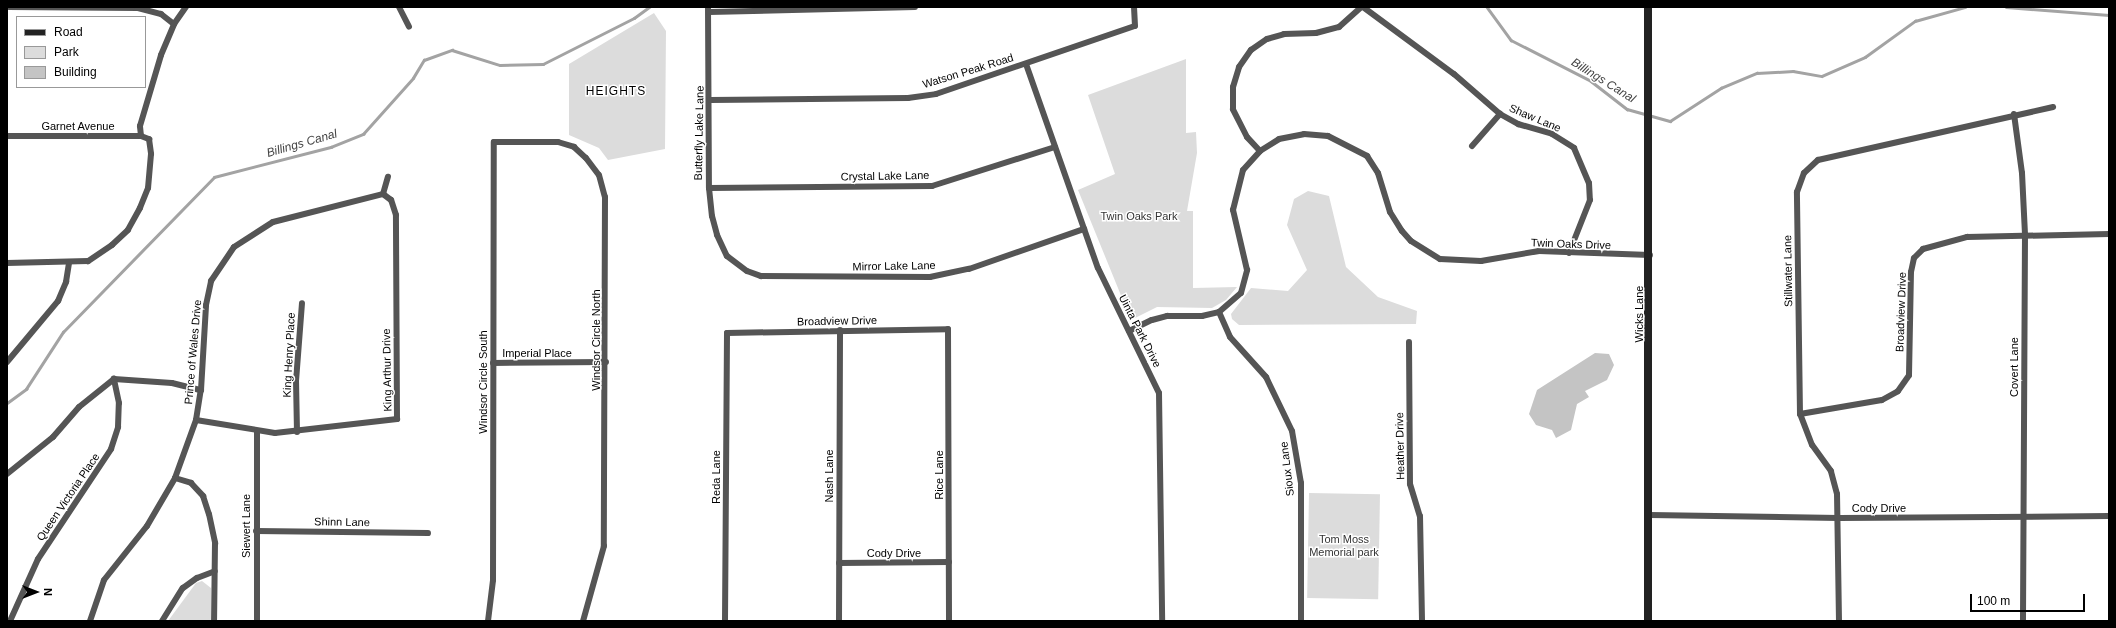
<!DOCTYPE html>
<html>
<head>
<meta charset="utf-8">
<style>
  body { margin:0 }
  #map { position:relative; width:2116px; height:628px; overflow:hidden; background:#fff; font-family:Arial,sans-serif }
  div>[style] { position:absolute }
  .green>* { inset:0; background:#dcdcdc; transform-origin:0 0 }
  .stream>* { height:2.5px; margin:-1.25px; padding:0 1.25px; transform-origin:1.25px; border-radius:1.25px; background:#a3a3a3 }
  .building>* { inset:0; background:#c4c4c4 }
  .minor>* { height:6px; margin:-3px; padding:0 3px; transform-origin:3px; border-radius:3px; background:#555 }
  .secondary>* { height:8px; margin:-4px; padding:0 4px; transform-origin:4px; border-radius:4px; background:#222 }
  span { translate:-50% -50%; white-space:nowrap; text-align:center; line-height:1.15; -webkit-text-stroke:3px #fff; paint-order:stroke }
  .street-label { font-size:11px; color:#000 }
  .park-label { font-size:11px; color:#333 }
  .water-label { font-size:12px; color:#444; font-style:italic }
  .neighbourhood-label { font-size:12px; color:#000; letter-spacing:1px }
  .frame { position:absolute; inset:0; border:8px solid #000; pointer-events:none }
  .legend { position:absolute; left:16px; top:16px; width:130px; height:72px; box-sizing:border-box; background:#fff; border:1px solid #999; margin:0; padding:5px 7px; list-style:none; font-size:12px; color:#000 }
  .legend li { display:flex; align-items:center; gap:8px; height:20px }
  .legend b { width:20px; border:1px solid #999 }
  .north { position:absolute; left:16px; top:572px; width:40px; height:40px; -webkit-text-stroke:3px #fff; paint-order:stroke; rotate:90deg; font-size:11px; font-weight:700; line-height:16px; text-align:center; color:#000 }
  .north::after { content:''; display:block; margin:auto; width:14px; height:18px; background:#000; clip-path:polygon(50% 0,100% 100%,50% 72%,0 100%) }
  .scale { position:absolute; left:1970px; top:594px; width:115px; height:18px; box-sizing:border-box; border:2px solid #000; border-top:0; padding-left:5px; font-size:12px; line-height:14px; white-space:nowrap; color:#000; -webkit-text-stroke:3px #fff; paint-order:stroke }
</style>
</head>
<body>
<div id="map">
  <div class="green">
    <div style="clip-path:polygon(654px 13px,666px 31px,665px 149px,608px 160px,599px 148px,569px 135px,569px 64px)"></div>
    <div style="clip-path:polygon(1186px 59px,1186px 133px,1196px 132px,1197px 153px,1187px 211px,1193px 211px,1193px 288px,1237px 287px,1226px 300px,1212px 308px,1157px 307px,1131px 320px,1078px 190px,1115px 174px,1088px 95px)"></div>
    <div style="clip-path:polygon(1308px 191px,1329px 196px,1346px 267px,1378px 297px,1417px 311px,1416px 324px,1239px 325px,1232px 319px,1231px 314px,1251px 288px,1288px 291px,1307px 270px,1287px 225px,1294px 199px)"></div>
    <div style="left:1309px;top:493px;width:71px;height:105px;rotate:1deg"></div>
    <div style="clip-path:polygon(202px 581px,211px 588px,211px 621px,168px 621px,196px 583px)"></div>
  </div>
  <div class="stream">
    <div style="left:1487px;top:7px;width:41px;rotate:54deg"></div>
    <div style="left:1511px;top:40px;width:90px;rotate:27.1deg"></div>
    <div style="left:1591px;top:81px;width:46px;rotate:37.9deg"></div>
    <div style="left:1627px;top:109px;width:45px;rotate:15.6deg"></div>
    <div style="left:1670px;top:121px;width:61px;rotate:-32.9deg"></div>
    <div style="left:1721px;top:88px;width:39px;rotate:-23deg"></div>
    <div style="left:1757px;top:73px;width:36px;rotate:-3deg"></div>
    <div style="left:1793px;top:71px;width:29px;rotate:10deg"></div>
    <div style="left:1822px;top:76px;width:47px;rotate:-23.8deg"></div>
    <div style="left:1865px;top:57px;width:62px;rotate:-35.8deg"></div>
    <div style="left:1915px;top:21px;width:52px;rotate:-15.6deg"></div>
    <div style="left:2006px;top:7px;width:103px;rotate:4.4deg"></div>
    <div style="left:7px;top:403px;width:24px;rotate:-36deg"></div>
    <div style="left:26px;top:389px;width:68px;rotate:-57deg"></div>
    <div style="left:63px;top:332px;width:216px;rotate:-45.7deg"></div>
    <div style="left:214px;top:177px;width:121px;rotate:-14.4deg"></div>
    <div style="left:331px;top:147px;width:35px;rotate:-22deg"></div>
    <div style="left:363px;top:134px;width:75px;rotate:-48.2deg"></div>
    <div style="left:413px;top:78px;width:21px;rotate:-59deg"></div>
    <div style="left:424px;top:60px;width:30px;rotate:-20deg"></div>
    <div style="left:452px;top:50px;width:50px;rotate:17.4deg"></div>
    <div style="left:500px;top:65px;width:43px;rotate:-1.3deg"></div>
    <div style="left:543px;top:64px;width:102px;rotate:-26.8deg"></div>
    <div style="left:634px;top:18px;width:19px;rotate:-36deg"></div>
  </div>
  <div class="building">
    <div style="clip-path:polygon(1595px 353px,1609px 354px,1614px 365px,1607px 380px,1585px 391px,1589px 397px,1577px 404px,1571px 430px,1556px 438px,1552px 430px,1536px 425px,1529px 414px,1537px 390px)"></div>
  </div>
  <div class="minor">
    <div style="left:9px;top:7px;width:129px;rotate:0.4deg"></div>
    <div style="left:138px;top:8px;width:24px;rotate:15deg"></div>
    <div style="left:161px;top:14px;width:16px;rotate:38deg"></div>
    <div style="left:399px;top:7px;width:22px;rotate:63deg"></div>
    <div style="left:708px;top:7px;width:181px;rotate:89.7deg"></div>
    <div style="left:709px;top:188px;width:28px;rotate:84deg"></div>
    <div style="left:712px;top:216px;width:20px;rotate:75deg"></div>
    <div style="left:717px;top:235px;width:23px;rotate:65deg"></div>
    <div style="left:727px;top:256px;width:25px;rotate:37deg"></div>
    <div style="left:747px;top:271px;width:15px;rotate:20deg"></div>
    <div style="left:761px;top:276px;width:169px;rotate:0.3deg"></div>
    <div style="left:930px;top:277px;width:40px;rotate:-12deg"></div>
    <div style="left:969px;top:269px;width:122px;rotate:-19.2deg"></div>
    <div style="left:1363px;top:7px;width:113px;rotate:36.4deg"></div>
    <div style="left:1454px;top:74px;width:61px;rotate:41deg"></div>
    <div style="left:1500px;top:114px;width:21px;rotate:29deg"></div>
    <div style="left:1518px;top:124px;width:35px;rotate:16deg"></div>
    <div style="left:1552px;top:134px;width:26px;rotate:32deg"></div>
    <div style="left:1574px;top:148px;width:38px;rotate:67deg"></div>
    <div style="left:1589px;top:183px;width:17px;rotate:87deg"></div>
    <div style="left:1590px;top:200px;width:57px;rotate:111.6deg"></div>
    <div style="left:709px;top:12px;width:206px;rotate:-1.4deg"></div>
    <div style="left:1026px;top:64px;width:216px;rotate:70.6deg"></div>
    <div style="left:1098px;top:268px;width:139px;rotate:64deg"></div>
    <div style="left:1159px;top:393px;width:228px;rotate:89.2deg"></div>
    <div style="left:710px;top:100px;width:198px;rotate:-0.6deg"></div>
    <div style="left:908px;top:98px;width:28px;rotate:-8deg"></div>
    <div style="left:936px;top:94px;width:210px;rotate:-18.9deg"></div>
    <div style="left:1135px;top:26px;width:19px;rotate:-93deg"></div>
    <div style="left:2014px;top:114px;width:60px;rotate:82.3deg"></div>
    <div style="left:2022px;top:173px;width:62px;rotate:87.2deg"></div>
    <div style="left:2025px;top:235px;width:386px;rotate:90.3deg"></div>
    <div style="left:7px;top:136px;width:134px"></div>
    <div style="left:141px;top:136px;width:9px;rotate:21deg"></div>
    <div style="left:149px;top:139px;width:15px;rotate:82deg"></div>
    <div style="left:151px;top:154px;width:34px;rotate:95deg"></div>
    <div style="left:148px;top:188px;width:22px;rotate:112deg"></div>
    <div style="left:140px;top:208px;width:25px;rotate:119deg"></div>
    <div style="left:128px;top:230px;width:22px;rotate:137deg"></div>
    <div style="left:112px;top:245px;width:29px;rotate:146deg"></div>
    <div style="left:88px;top:261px;width:81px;rotate:178.6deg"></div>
    <div style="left:141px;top:136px;width:10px;rotate:-96deg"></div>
    <div style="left:140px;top:126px;width:74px;rotate:-73.5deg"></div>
    <div style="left:161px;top:55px;width:34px;rotate:-67deg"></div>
    <div style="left:174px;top:24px;width:21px;rotate:-55deg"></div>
    <div style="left:1472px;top:146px;width:43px;rotate:-48.8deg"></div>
    <div style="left:1260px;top:151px;width:19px;rotate:-133deg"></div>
    <div style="left:1247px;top:137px;width:31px;rotate:-117deg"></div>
    <div style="left:1233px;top:109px;width:22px;rotate:-90deg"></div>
    <div style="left:1233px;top:87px;width:21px;rotate:-73deg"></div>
    <div style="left:1239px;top:67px;width:21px;rotate:-55deg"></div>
    <div style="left:1251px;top:50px;width:19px;rotate:-35deg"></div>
    <div style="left:1267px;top:39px;width:18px;rotate:-16deg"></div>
    <div style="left:1284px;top:34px;width:32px;rotate:-2deg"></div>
    <div style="left:1316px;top:33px;width:24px;rotate:-15deg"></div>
    <div style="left:1339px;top:27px;width:30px;rotate:-42deg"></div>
    <div style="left:709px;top:188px;width:223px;rotate:-0.5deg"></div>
    <div style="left:932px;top:186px;width:129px;rotate:-17.6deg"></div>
    <div style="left:383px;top:194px;width:18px;rotate:-74deg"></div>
    <div style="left:1219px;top:312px;width:27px;rotate:66deg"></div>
    <div style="left:1230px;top:337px;width:54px;rotate:48deg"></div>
    <div style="left:1266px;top:377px;width:60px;rotate:64.3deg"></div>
    <div style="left:1292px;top:431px;width:53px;rotate:80.2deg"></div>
    <div style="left:1301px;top:483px;width:138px;rotate:90deg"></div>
    <div style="left:1129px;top:331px;width:25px;rotate:-26deg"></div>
    <div style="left:1152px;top:320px;width:16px;rotate:-15deg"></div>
    <div style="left:1167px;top:316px;width:35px"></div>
    <div style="left:1202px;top:316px;width:17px;rotate:-13deg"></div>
    <div style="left:1219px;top:312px;width:29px;rotate:-41deg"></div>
    <div style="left:1241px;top:293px;width:24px;rotate:-75deg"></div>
    <div style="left:1247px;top:270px;width:62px;rotate:-103.1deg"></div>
    <div style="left:1233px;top:210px;width:41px;rotate:-76deg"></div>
    <div style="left:1243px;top:170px;width:25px;rotate:-48deg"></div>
    <div style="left:1260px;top:151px;width:22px;rotate:-32deg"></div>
    <div style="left:1279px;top:139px;width:25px;rotate:-11deg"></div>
    <div style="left:1304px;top:134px;width:24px;rotate:5deg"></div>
    <div style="left:1328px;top:136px;width:44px;rotate:27.1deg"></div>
    <div style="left:1367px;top:156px;width:20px;rotate:57deg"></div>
    <div style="left:1378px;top:173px;width:41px;rotate:72.9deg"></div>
    <div style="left:1390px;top:212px;width:22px;rotate:58deg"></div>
    <div style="left:1402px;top:231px;width:13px;rotate:48deg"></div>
    <div style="left:1411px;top:241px;width:34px;rotate:32deg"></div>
    <div style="left:1440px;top:259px;width:41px;rotate:2.8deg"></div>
    <div style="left:1481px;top:261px;width:59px;rotate:-9.8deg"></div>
    <div style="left:1539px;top:251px;width:111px;rotate:2.1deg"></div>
    <div style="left:1409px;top:342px;width:142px;rotate:89.6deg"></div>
    <div style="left:1410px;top:484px;width:34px;rotate:73deg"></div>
    <div style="left:1420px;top:516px;width:105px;rotate:88.9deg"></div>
    <div style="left:7px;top:362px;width:80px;rotate:-50.1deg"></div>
    <div style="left:58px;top:301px;width:21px;rotate:-67deg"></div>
    <div style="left:66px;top:282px;width:20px;rotate:-81deg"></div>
    <div style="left:493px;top:363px;width:113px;rotate:-0.5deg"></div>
    <div style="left:1800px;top:414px;width:83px;rotate:-9.7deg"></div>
    <div style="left:1882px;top:400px;width:18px;rotate:-29deg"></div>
    <div style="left:1898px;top:391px;width:19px;rotate:-55deg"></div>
    <div style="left:1909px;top:375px;width:103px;rotate:-88.9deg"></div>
    <div style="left:1911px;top:272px;width:14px;rotate:-78deg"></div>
    <div style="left:1914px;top:258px;width:13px;rotate:-45deg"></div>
    <div style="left:1923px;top:249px;width:46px;rotate:-15.3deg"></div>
    <div style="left:1967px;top:237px;width:142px;rotate:-1.2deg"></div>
    <div style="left:196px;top:420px;width:80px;rotate:9.3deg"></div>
    <div style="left:275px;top:433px;width:123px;rotate:-6.5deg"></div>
    <div style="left:397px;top:419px;width:204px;rotate:-90.3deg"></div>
    <div style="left:396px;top:215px;width:16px;rotate:-108deg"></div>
    <div style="left:391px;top:200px;width:10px;rotate:-143deg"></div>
    <div style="left:297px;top:432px;width:51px;rotate:-91.1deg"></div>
    <div style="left:296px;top:381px;width:78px;rotate:-85.6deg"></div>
    <div style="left:7px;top:474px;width:59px;rotate:-38.8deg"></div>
    <div style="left:53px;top:437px;width:40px;rotate:-49deg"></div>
    <div style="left:79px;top:407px;width:45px;rotate:-38.7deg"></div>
    <div style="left:114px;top:379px;width:58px;rotate:3.9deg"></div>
    <div style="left:172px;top:383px;width:30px;rotate:14deg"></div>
    <div style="left:175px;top:478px;width:17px;rotate:17deg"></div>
    <div style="left:191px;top:483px;width:18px;rotate:47deg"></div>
    <div style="left:203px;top:496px;width:19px;rotate:72deg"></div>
    <div style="left:209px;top:514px;width:30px;rotate:78deg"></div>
    <div style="left:215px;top:543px;width:78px;rotate:90.7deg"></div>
    <div style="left:1650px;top:515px;width:189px;rotate:0.9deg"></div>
    <div style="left:1839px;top:518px;width:270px;rotate:-0.4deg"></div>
    <div style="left:256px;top:531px;width:172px;rotate:0.7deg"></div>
    <div style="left:839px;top:563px;width:110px;rotate:-0.5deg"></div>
    <div style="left:10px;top:621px;width:68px;rotate:-65.7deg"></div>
    <div style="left:38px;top:559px;width:132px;rotate:-56.4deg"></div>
    <div style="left:111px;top:449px;width:23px;rotate:-72deg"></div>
    <div style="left:118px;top:427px;width:24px;rotate:-88deg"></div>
    <div style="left:119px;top:403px;width:25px;rotate:-102deg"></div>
    <div style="left:90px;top:621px;width:43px;rotate:-71.1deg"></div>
    <div style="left:104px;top:580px;width:69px;rotate:-51.5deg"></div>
    <div style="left:147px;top:526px;width:56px;rotate:-59.7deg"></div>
    <div style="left:175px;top:478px;width:62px;rotate:-70.1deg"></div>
    <div style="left:196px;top:420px;width:30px;rotate:-81deg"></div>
    <div style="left:201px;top:390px;width:85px;rotate:-86.6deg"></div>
    <div style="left:206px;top:305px;width:25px;rotate:-78deg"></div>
    <div style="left:211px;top:281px;width:41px;rotate:-55.9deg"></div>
    <div style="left:234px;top:247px;width:46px;rotate:-32.7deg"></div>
    <div style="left:273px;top:222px;width:114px;rotate:-14.3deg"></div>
    <div style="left:162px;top:621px;width:39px;rotate:-58deg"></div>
    <div style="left:183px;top:588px;width:17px;rotate:-36deg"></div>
    <div style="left:197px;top:578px;width:19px;rotate:-21deg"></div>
    <div style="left:257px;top:621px;width:190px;rotate:-90deg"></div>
    <div style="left:488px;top:621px;width:41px;rotate:-83deg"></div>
    <div style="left:493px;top:580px;width:438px;rotate:-89.9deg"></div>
    <div style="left:494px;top:142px;width:64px"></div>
    <div style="left:558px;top:142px;width:17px;rotate:17deg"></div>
    <div style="left:574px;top:147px;width:16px;rotate:43deg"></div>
    <div style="left:586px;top:158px;width:21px;rotate:53deg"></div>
    <div style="left:599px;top:175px;width:23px;rotate:75deg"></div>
    <div style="left:605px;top:197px;width:349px;rotate:90.2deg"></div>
    <div style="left:604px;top:546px;width:78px;rotate:105.6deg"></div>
    <div style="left:725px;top:621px;width:288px;rotate:-89.6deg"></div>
    <div style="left:727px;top:333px;width:221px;rotate:-1deg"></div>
    <div style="left:948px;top:329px;width:292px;rotate:89.8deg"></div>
    <div style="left:839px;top:621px;width:291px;rotate:-89.8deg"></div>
    <div style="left:1839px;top:621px;width:127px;rotate:-90.9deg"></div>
    <div style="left:1837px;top:494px;width:24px;rotate:-105deg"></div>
    <div style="left:1831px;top:471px;width:32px;rotate:-126deg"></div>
    <div style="left:1812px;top:445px;width:33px;rotate:-111deg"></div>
    <div style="left:1800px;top:414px;width:222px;rotate:-90.8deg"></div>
    <div style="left:1797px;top:192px;width:20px;rotate:-70deg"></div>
    <div style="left:1804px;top:173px;width:19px;rotate:-43deg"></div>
    <div style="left:1818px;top:160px;width:241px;rotate:-12.7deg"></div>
  </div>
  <div class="secondary">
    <div style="left:1648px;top:7px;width:614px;rotate:90deg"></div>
  </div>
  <div class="street-label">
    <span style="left:968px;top:71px;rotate:-17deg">Watson Peak Road</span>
    <span style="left:1535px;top:118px;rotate:23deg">Shaw Lane</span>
    <span style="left:78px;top:126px">Garnet Avenue</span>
    <span style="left:699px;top:133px;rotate:-89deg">Butterfly Lake Lane</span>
    <span style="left:885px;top:176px;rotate:-1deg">Crystal Lake Lane</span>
    <span style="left:1571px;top:244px;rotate:2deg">Twin Oaks Drive</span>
    <span style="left:894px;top:266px;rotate:-1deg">Mirror Lake Lane</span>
    <span style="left:1788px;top:271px;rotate:-91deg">Stillwater Lane</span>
    <span style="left:1901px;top:312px;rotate:-88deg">Broadview Drive</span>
    <span style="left:1639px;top:314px;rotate:-90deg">Wicks Lane</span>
    <span style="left:837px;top:321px;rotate:-1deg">Broadview Drive</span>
    <span style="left:1140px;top:331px;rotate:63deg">Uinta Park Drive</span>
    <span style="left:596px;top:340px;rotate:-90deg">Windsor Circle North</span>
    <span style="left:193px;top:352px;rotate:-85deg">Prince of Wales Drive</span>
    <span style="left:537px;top:353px">Imperial Place</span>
    <span style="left:289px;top:355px;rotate:-87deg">King Henry Place</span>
    <span style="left:2014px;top:367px;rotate:-90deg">Covert Lane</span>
    <span style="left:387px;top:370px;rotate:-91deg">King Arthur Drive</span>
    <span style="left:483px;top:382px;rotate:-90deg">Windsor Circle South</span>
    <span style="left:1400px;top:446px;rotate:-91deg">Heather Drive</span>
    <span style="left:1287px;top:469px;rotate:-97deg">Sioux Lane</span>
    <span style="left:939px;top:475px;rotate:-90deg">Rice Lane</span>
    <span style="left:829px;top:476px;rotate:-90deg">Nash Lane</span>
    <span style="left:716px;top:477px;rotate:-90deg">Reda Lane</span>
    <span style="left:68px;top:497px;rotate:-56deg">Queen Victoria Place</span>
    <span style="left:1879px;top:508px">Cody Drive</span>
    <span style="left:342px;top:522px;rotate:1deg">Shinn Lane</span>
    <span style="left:246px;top:526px;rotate:-90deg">Siewert Lane</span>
    <span style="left:894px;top:553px">Cody Drive</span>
  </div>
  <div class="park-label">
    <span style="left:1139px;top:216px">Twin Oaks Park</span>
    <span style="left:1344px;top:546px">Tom Moss<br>Memorial park</span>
  </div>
  <div class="water-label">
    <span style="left:1603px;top:81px;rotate:32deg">Billings Canal</span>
    <span style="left:302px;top:144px;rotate:-16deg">Billings Canal</span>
  </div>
  <div class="neighbourhood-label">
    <span style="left:616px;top:92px">HEIGHTS</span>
  </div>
  <div class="frame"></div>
  <ul class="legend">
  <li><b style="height:5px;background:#222"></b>Road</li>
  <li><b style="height:11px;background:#dcdcdc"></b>Park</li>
  <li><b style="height:11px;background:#c4c4c4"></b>Building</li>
  </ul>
  <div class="north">N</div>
  <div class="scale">100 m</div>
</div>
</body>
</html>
